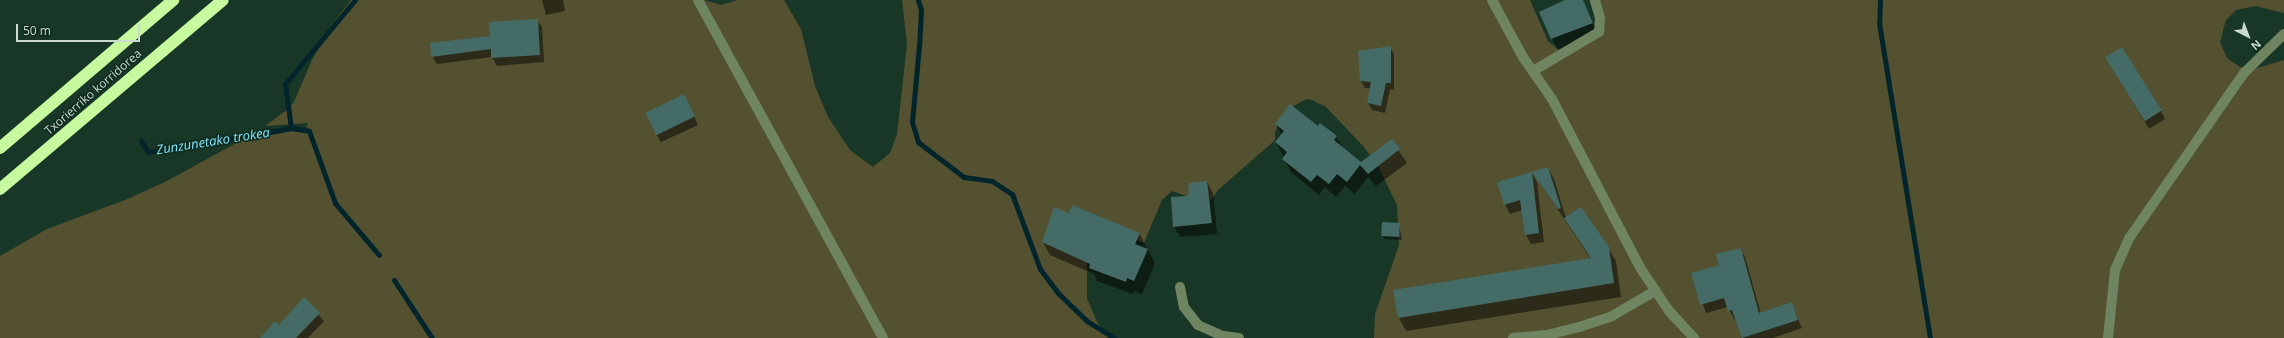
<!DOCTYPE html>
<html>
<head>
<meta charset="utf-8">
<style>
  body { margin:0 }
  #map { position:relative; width:2284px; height:338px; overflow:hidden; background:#193727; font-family:"Open Sans",sans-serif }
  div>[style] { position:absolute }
  .green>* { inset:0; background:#53512f }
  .shadow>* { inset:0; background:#0007 }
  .stream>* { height:5px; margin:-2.5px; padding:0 2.5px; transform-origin:2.5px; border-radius:2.5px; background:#02242b }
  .building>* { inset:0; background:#446b66; transform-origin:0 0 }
  .minor>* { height:10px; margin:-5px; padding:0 5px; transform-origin:5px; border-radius:5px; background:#6f8460 }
  .highway>* { height:12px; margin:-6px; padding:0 6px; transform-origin:6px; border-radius:6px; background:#c7f99f }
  span { translate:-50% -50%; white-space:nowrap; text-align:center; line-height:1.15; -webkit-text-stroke:3px #0f2c1e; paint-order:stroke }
  .street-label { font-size:12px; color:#cbdbd1 }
  .water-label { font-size:13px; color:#80e3f8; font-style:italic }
  .north { position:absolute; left:2228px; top:16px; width:40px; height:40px; -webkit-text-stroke:3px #0f2c1e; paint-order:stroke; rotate:138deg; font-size:11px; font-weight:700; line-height:16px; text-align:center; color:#cbdbd1 }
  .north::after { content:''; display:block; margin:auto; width:14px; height:18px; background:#cbdbd1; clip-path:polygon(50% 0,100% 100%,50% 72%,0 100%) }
  .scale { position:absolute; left:16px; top:24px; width:124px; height:18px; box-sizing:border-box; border:2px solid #cbdbd1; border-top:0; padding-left:5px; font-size:12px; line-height:14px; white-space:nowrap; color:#cbdbd1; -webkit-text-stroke:3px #0f2c1e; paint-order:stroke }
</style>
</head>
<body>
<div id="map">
  <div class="green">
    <div style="clip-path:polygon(351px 0,704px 0,721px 5px,738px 0,784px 0,801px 29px,815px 86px,828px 117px,850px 150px,873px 167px,890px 153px,897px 134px,907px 44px,902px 0,1530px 0,1548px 41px,1561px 52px,1594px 31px,1597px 0,2284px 0,2284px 13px,2255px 6px,2236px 10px,2226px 20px,2220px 42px,2227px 58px,2240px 67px,2254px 69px,2284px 60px,2284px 338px,1374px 338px,1375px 314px,1399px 245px,1397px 205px,1379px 168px,1364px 147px,1326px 107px,1312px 100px,1306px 99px,1292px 107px,1280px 119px,1275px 133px,1275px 140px,1218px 190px,1208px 204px,1172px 191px,1162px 200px,1144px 243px,1115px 230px,1072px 250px,1087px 263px,1087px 298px,1097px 322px,1108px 338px,0 338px,0 256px,47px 229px,125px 200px,165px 182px,240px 141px,292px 131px,305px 132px,308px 123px,265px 126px,288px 109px,294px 102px,312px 60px,333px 23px)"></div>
  </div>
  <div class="shadow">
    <div style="clip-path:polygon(542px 0,563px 0,565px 11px,546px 15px)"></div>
    <div style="clip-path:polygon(1568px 0,1583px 0,1598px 34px,1558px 49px,1552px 39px)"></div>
    <div style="clip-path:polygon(537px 20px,542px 27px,544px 62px,497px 66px,492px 57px,437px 64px,432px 56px)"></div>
    <div style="clip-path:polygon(1390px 47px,1394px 54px,1394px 90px,1390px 89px,1385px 113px,1372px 110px,1368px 103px,1371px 88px,1365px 88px,1361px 81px)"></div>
    <div style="clip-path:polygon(2111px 66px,2161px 111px,2165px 119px,2149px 129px)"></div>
    <div style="clip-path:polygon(688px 103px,698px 125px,661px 142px,656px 134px)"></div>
    <div style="clip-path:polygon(1276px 124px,1318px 128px,1336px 137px,1344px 149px,1361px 163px,1392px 141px,1407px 163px,1376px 186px,1368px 177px,1355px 194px,1345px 186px,1336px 197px,1325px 187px,1319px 195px,1291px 172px,1276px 142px,1282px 135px)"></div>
    <div style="clip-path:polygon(1548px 168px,1554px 179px,1566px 218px,1608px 248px,1616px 261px,1621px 297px,1406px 331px,1399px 318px,1394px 291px,1591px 259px,1540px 183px)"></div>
    <div style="clip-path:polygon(1532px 173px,1537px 182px,1544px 242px,1531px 244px,1526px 235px,1523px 210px,1510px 214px,1505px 204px)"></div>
    <div style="clip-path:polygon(1207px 182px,1213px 193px,1217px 234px,1180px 237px,1174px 226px)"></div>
    <div style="clip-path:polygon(1069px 214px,1139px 233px,1155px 263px,1142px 294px,1134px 291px,1133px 294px,1097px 281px,1094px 274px,1050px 255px,1043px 242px)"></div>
    <div style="clip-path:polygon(1399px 224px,1402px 240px,1385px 239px,1383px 236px)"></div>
    <div style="clip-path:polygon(1740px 249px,1745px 257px,1761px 314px,1791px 303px,1802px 328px,1773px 338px,1743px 338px,1736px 319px,1734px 319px,1728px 307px,1706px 313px,1692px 274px,1721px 266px)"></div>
    <div style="clip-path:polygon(304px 299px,324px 321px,308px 338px,261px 338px,279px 326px)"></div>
  </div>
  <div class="stream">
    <div style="left:355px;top:0;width:109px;rotate:129.8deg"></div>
    <div style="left:285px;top:84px;width:44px;rotate:82.2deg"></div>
    <div style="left:291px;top:128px;width:18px;rotate:9deg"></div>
    <div style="left:309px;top:131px;width:77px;rotate:70.1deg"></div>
    <div style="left:335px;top:203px;width:68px;rotate:49.8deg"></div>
    <div style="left:918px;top:0;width:10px;rotate:73deg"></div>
    <div style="left:921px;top:10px;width:36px;rotate:93deg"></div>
    <div style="left:919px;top:46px;width:76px;rotate:95.3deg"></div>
    <div style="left:912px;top:122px;width:21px;rotate:73deg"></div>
    <div style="left:918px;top:142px;width:58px;rotate:37.3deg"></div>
    <div style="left:964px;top:177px;width:28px;rotate:8deg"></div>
    <div style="left:992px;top:181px;width:24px;rotate:33deg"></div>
    <div style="left:1012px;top:194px;width:80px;rotate:69.5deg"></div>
    <div style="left:1040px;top:269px;width:31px;rotate:53deg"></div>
    <div style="left:1059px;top:294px;width:39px;rotate:44deg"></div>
    <div style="left:1087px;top:321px;width:32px;rotate:32deg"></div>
    <div style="left:1880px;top:0;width:23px;rotate:92deg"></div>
    <div style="left:1879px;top:23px;width:319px;rotate:80.8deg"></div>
    <div style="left:141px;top:141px;width:13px;rotate:58deg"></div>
    <div style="left:148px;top:152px;width:145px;rotate:-9.5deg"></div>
    <div style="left:394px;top:280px;width:69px;rotate:56.8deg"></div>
  </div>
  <div class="building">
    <div style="clip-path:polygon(1565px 0,1583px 0,1593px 23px,1551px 39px,1539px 12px)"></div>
    <div style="clip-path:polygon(538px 19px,540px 55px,491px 58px,491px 49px,431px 57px,430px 43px,490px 36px,489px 22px)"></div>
    <div style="clip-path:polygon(1391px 46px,1391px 83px,1386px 83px,1381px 106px,1367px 103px,1371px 82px,1360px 81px,1358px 51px)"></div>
    <div style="left:2122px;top:47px;width:75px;height:20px;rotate:58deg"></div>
    <div style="left:684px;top:94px;width:25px;height:43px;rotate:64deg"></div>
    <div style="clip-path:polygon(1290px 104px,1318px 126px,1320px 123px,1337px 136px,1334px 140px,1361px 162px,1392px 139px,1400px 149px,1368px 174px,1360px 165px,1347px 182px,1337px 174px,1329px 184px,1317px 175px,1311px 182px,1282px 159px,1287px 152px,1275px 142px,1284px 131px,1275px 124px)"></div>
    <div style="clip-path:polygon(1548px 167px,1561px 208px,1558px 209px,1532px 172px)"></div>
    <div style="clip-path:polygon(1532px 172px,1539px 233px,1525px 235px,1520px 200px,1504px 205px,1497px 182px)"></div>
    <div style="clip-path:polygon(1207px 181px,1212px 223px,1173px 227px,1171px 197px,1188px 196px,1189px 183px)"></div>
    <div style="clip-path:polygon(1072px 205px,1140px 233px,1135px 244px,1148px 249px,1134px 281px,1127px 278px,1126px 282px,1089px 268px,1090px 264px,1042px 242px,1054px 207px,1069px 213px)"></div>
    <div style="clip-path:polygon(1581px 207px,1609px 247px,1614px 283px,1398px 318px,1393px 290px,1591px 258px,1564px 218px)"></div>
    <div style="left:1382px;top:222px;width:18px;height:14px;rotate:3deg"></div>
    <div style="clip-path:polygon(1741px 248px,1759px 313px,1792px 302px,1798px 320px,1742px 338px,1732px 310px,1728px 311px,1724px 298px,1700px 305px,1691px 273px,1719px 265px,1716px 254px)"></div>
    <div style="clip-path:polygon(304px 297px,320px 313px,296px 338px,260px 338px,275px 321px,279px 325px)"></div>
  </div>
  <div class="minor">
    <div style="left:698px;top:0;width:385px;rotate:61.3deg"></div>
    <div style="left:1492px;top:0;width:65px;rotate:61.5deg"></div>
    <div style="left:1523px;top:57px;width:51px;rotate:55.4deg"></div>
    <div style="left:1552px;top:99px;width:192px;rotate:62.4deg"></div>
    <div style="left:1641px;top:269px;width:50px;rotate:56.3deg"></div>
    <div style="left:1669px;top:311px;width:37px;rotate:47deg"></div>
    <div style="left:1533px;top:71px;width:77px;rotate:-30.6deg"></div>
    <div style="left:1599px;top:32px;width:14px;rotate:-86deg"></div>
    <div style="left:1600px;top:18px;width:19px;rotate:-106deg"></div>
    <div style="left:1180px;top:287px;width:20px;rotate:79deg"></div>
    <div style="left:1184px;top:307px;width:23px;rotate:52deg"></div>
    <div style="left:1198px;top:325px;width:27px;rotate:24deg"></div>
    <div style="left:1223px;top:336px;width:16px;rotate:7deg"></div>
    <div style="left:1513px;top:338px;width:34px;rotate:-5deg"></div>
    <div style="left:1547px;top:335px;width:33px;rotate:-14deg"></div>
    <div style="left:1579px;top:327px;width:35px;rotate:-18deg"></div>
    <div style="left:1612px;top:316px;width:50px;rotate:-30.2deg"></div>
    <div style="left:2108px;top:338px;width:68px;rotate:-84.1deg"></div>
    <div style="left:2115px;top:270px;width:36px;rotate:-66deg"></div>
    <div style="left:2130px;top:237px;width:200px;rotate:-55.2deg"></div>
    <div style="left:2244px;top:73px;width:56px;rotate:-44.3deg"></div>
  </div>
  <div class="highway">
    <div style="left:0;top:148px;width:228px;rotate:-40.5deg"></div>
    <div style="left:0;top:189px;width:292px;rotate:-40.3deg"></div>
  </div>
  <div class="street-label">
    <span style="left:93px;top:92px;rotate:-41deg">Txorierriko korridorea</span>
  </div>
  <div class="water-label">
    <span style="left:213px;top:141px;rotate:-9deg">Zunzunetako trokea</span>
  </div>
  <div class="north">N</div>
  <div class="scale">50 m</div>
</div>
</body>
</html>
